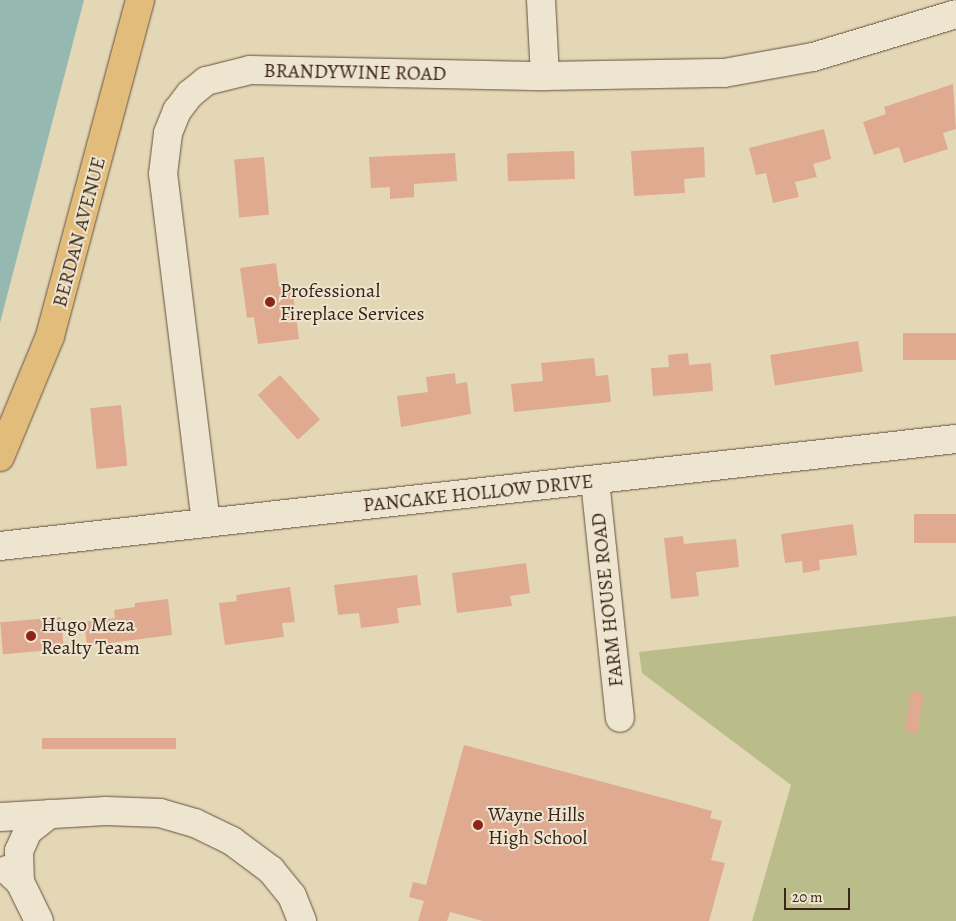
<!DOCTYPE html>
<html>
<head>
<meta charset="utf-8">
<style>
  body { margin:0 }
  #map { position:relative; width:956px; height:921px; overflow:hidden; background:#e4d7b5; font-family:Alegreya,serif }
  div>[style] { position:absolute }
  .green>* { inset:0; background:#babd8a }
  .water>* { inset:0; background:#95b9b1 }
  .building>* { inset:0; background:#e0aa91; transform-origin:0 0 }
  .roads { filter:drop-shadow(0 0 1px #655140) drop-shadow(0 0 1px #655140) }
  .minor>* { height:28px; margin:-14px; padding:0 14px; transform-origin:14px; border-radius:14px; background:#ede5cf }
  .major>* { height:28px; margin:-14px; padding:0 14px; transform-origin:14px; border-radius:14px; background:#e2bc7a }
  .dots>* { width:14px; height:14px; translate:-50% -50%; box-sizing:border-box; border:2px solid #ede5cf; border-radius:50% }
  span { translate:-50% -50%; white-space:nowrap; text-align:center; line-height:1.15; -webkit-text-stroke:4px #ede5cf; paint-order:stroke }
  .street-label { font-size:20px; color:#3b2419 }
  .poi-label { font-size:20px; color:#3b2419 }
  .left { translate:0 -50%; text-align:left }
  .scale { position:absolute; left:784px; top:888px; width:66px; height:22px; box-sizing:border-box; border:2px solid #3b2419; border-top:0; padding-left:6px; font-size:15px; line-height:18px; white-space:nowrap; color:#3b2419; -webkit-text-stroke:4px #ede5cf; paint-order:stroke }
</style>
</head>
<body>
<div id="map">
  <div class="green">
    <div style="clip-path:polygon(956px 616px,956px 921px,752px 921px,791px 785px,642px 673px,639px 652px)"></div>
  </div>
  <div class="water">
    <div style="clip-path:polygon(0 0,84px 0,0 323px)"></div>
  </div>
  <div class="building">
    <div style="clip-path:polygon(953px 84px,956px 129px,943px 133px,948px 149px,904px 163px,899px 147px,874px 155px,863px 122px,886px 114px,884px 107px)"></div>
    <div style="clip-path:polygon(824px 129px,831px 159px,813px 164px,817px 177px,795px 182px,799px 197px,773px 203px,766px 173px,756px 175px,749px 148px)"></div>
    <div style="clip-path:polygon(704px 147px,705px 177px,684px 179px,685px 193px,634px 196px,631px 151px)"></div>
    <div style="left:574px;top:151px;width:28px;height:67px;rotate:88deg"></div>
    <div style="clip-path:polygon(455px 153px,457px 181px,414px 184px,414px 197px,390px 199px,390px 187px,371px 188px,369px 157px)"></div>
    <div style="left:264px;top:157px;width:58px;height:30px;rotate:85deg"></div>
    <div style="clip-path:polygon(276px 263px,279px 287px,292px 285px,299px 339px,258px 344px,254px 317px,247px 318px,240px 268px)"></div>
    <div style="left:956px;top:333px;width:27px;height:53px;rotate:90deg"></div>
    <div style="left:858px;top:341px;width:31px;height:89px;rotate:81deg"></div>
    <div style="clip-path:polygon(688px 353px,689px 365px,711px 363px,713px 391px,653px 396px,651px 368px,669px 367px,668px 355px)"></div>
    <div style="clip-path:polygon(594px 358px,596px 376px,608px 375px,611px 402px,514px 412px,511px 384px,543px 381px,541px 363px)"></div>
    <div style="clip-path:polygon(455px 373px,456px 384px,467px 382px,471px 414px,401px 427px,397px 396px,428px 392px,426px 377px)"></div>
    <div style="left:280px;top:375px;width:60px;height:30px;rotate:48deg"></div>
    <div style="left:121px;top:405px;width:61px;height:31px;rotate:84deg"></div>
    <div style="left:956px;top:514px;width:29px;height:42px;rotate:90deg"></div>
    <div style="clip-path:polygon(853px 524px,857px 555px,819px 560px,820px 570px,803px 573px,802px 561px,785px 563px,781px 534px)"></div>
    <div style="clip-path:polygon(683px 536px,684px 544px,736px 539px,739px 567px,696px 572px,699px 596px,671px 599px,664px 538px)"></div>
    <div style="clip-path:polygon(526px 563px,530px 593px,510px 596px,512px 606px,457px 613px,452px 573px)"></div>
    <div style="clip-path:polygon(417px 575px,421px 605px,397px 608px,399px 623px,361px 628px,359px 613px,338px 615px,334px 585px)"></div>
    <div style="clip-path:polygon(290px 587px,295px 622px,282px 623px,284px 637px,225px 645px,219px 603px,237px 601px,236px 595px)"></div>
    <div style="clip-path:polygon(168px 599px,172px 635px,87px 646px,84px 622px,115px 618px,114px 610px,135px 607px,135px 603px)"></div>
    <div style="left:61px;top:617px;width:32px;height:61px;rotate:85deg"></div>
    <div style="left:911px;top:691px;width:13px;height:41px;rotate:9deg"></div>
    <div style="left:176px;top:738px;width:11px;height:134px;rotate:90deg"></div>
    <div style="clip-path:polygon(464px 745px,712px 811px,710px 818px,722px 821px,711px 860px,725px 863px,709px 921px,483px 921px,450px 912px,447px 921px,418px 921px,424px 901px,409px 897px,413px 882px,426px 885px)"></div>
  </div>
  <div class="roads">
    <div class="minor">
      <div style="left:541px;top:0;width:76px;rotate:87deg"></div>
      <div style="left:595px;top:481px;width:238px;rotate:84deg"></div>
      <div style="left:206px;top:523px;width:352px;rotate:-97deg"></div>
      <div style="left:163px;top:174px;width:41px;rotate:-83deg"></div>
      <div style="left:168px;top:133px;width:24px;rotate:-68deg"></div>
      <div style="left:177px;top:111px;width:21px;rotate:-53deg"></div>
      <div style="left:190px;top:94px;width:21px;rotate:-39deg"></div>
      <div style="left:206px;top:81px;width:45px;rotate:-14deg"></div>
      <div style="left:250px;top:70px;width:295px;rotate:1.2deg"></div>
      <div style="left:545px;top:76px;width:179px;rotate:-1deg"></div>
      <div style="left:724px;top:73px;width:90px;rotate:-10.2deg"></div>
      <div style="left:813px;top:57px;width:149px;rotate:-16.7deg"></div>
      <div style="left:0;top:546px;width:962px;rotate:-6.39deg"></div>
      <div style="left:0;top:817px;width:106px;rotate:-3.2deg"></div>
      <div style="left:106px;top:811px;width:54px;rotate:2.1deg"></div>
      <div style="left:160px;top:813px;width:36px;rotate:16deg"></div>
      <div style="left:195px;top:823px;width:41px;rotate:25.9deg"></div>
      <div style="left:232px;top:841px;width:49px;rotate:36.6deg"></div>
      <div style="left:271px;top:870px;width:33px;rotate:51deg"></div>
      <div style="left:292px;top:896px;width:27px;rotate:68deg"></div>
      <div style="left:7px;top:870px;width:18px;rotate:43deg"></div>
      <div style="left:20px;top:882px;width:43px;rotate:64deg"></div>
      <div style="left:20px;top:882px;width:31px;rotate:-92deg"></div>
      <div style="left:19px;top:851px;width:22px;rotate:-66deg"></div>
      <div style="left:28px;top:831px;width:28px;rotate:-38deg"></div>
    </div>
    <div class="major">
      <div style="left:0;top:457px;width:131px;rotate:-67.5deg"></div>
      <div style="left:50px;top:336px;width:348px;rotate:-75deg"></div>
    </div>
  </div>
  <div class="dots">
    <div style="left:270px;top:302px;background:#8f2418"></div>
    <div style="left:31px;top:636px;background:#8f2418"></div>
    <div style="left:478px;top:825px;background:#8f2418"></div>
  </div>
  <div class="street-label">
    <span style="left:355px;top:72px;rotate:1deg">BRANDYWINE ROAD</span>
    <span style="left:79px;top:232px;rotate:-75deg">BERDAN AVENUE</span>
    <span style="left:478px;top:493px;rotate:-6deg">PANCAKE HOLLOW DRIVE</span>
    <span style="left:607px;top:600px;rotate:-96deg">FARM HOUSE ROAD</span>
  </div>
  <div class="poi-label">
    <span class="left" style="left:280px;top:302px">Professional<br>Fireplace Services</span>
    <span class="left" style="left:41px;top:636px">Hugo Meza<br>Realty Team</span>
    <span class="left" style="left:488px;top:826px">Wayne Hills<br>High School</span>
  </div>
  <div class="scale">20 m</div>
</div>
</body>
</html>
